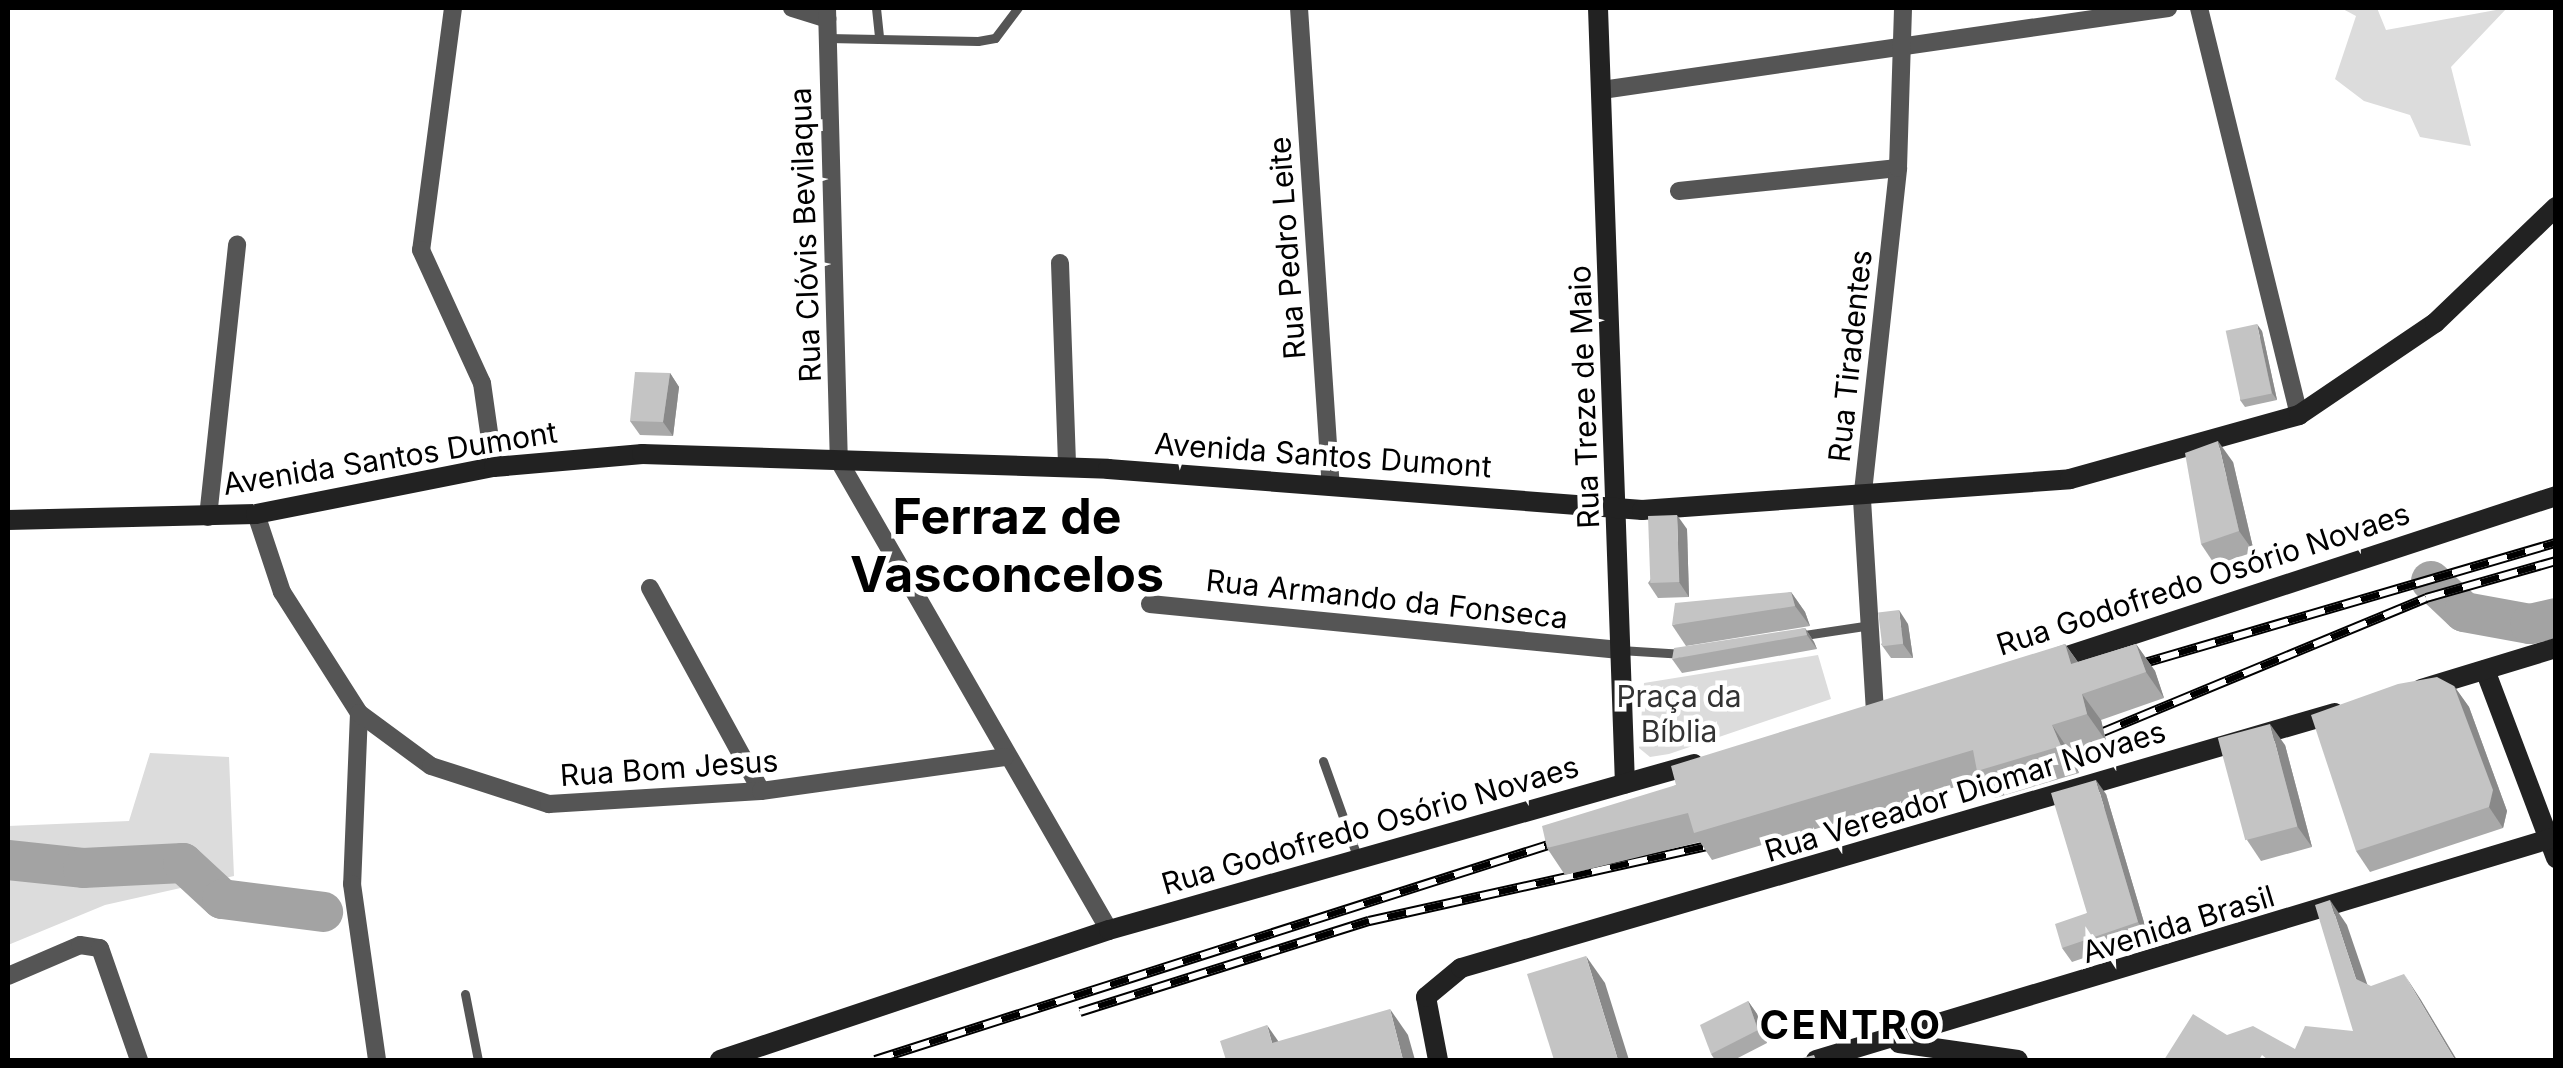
<!DOCTYPE html>
<html>
<head>
<meta charset="utf-8">
<style>
  body { margin:0 }
  #map { position:relative; width:2563px; height:1068px; overflow:hidden; background:#fff; font-family:Inter,sans-serif }
  div>[style] { position:absolute }
  .green>* { inset:0; background:#dcdcdc }
  .river>* { height:40px; margin:-20px; padding:0 20px; transform-origin:20px; border-radius:20px; background:#a3a3a3 }
  .lane>* { height:9px; margin:-4.5px; padding:0 4.5px; transform-origin:4.5px; border-radius:4.5px; background:#555 }
  .street>* { height:18px; margin:-9px; padding:0 9px; transform-origin:9px; border-radius:9px; background:#555 }
  .secondary>* { height:20px; margin:-10px; padding:0 10px; transform-origin:10px; border-radius:10px; background:#222 }
  .rail>* { height:10px; margin-top:-5px; transform-origin:0; background:repeating-linear-gradient(90deg,#fff 0 19px,#000 0 38px); box-sizing:border-box; border-block:2px solid #000 }
  .wall>* { inset:0; background:#a9a9a9 }
  .shaded-wall>* { inset:0; background:#898989 }
  .building>* { inset:0; background:#c4c4c4; transform-origin:0 0 }
  span { translate:-50% -50%; white-space:nowrap; text-align:center; line-height:1.15; -webkit-text-stroke:9px #fff; paint-order:stroke }
  .street-label { font-size:30px; color:#000 }
  .park-label { font-size:30px; color:#333 }
  .district-label { font-size:40px; color:#000; font-weight:700; letter-spacing:2.5px }
  .town-label { font-size:50px; color:#000; font-weight:700 }
  .frame { position:absolute; inset:0; border:10px solid #000; pointer-events:none }
</style>
</head>
<body>
<div id="map">
  <div class="green">
    <div style="clip-path:polygon(2341px 8px,2377px 8px,2386px 30px,2507px 8px,2451px 67px,2471px 146px,2420px 137px,2410px 115px,2364px 101px,2335px 79px,2356px 16px)"></div>
    <div style="clip-path:polygon(1818px 655px,1831px 699px,1669px 754px,1650px 757px,1639px 748px,1644px 683px)"></div>
    <div style="clip-path:polygon(150px 753px,229px 757px,234px 876px,105px 905px,8px 945px,8px 826px,129px 821px)"></div>
  </div>
  <div class="river">
    <div style="left:2431px;top:581px;width:45px;rotate:43.2deg"></div>
    <div style="left:2464px;top:612px;width:67px;rotate:10.3deg"></div>
    <div style="left:2530px;top:624px;width:27px;rotate:-13deg"></div>
    <div style="left:8px;top:860px;width:75px;rotate:6.1deg"></div>
    <div style="left:83px;top:868px;width:100px;rotate:-2.9deg"></div>
    <div style="left:183px;top:863px;width:53px;rotate:42.7deg"></div>
    <div style="left:222px;top:899px;width:102px;rotate:7.3deg"></div>
  </div>
  <div class="lane">
    <div style="left:876px;top:8px;width:31px;rotate:84deg"></div>
    <div style="left:828px;top:38px;width:150px;rotate:1.1deg"></div>
    <div style="left:978px;top:41px;width:17px;rotate:-10deg"></div>
    <div style="left:995px;top:38px;width:38px;rotate:-53deg"></div>
    <div style="left:1798px;top:636px;width:67px;rotate:-8.6deg"></div>
    <div style="left:1620px;top:650px;width:64px;rotate:3.6deg"></div>
    <div style="left:1323px;top:761px;width:104px;rotate:70.3deg"></div>
    <div style="left:465px;top:994px;width:67px;rotate:78.9deg"></div>
  </div>
  <div class="street">
    <div style="left:453px;top:8px;width:244px;rotate:97.5deg"></div>
    <div style="left:421px;top:250px;width:146px;rotate:65.4deg"></div>
    <div style="left:482px;top:383px;width:85px;rotate:81.9deg"></div>
    <div style="left:792px;top:8px;width:37px;rotate:17deg"></div>
    <div style="left:827px;top:8px;width:453px;rotate:88.5deg"></div>
    <div style="left:839px;top:461px;width:541px;rotate:60.07deg"></div>
    <div style="left:1299px;top:8px;width:478px;rotate:86.2deg"></div>
    <div style="left:2199px;top:8px;width:419px;rotate:76.2deg"></div>
    <div style="left:1602px;top:90px;width:572px;rotate:-8.24deg"></div>
    <div style="left:1679px;top:191px;width:220px;rotate:-6deg"></div>
    <div style="left:1060px;top:263px;width:205px;rotate:88deg"></div>
    <div style="left:256px;top:514px;width:82px;rotate:71.6deg"></div>
    <div style="left:282px;top:592px;width:143px;rotate:57.5deg"></div>
    <div style="left:359px;top:713px;width:171px;rotate:92.3deg"></div>
    <div style="left:352px;top:884px;width:178px;rotate:81.9deg"></div>
    <div style="left:208px;top:517px;width:274px;rotate:-83.9deg"></div>
    <div style="left:650px;top:588px;width:231px;rotate:61.3deg"></div>
    <div style="left:1150px;top:604px;width:472px;rotate:5.6deg"></div>
    <div style="left:1875px;top:712px;width:211px;rotate:-93.5deg"></div>
    <div style="left:1862px;top:501px;width:335px;rotate:-83.8deg"></div>
    <div style="left:1898px;top:168px;width:160px;rotate:-88.2deg"></div>
    <div style="left:359px;top:713px;width:89px;rotate:36.4deg"></div>
    <div style="left:431px;top:766px;width:124px;rotate:17.9deg"></div>
    <div style="left:549px;top:804px;width:212px;rotate:-3.5deg"></div>
    <div style="left:761px;top:791px;width:246px;rotate:-7.9deg"></div>
    <div style="left:8px;top:976px;width:78px;rotate:-23.3deg"></div>
    <div style="left:80px;top:945px;width:20px;rotate:9deg"></div>
    <div style="left:100px;top:948px;width:119px;rotate:70.8deg"></div>
  </div>
  <div class="secondary">
    <div style="left:1598px;top:8px;width:776px;rotate:88.01deg"></div>
    <div style="left:8px;top:520px;width:248px;rotate:-1.4deg"></div>
    <div style="left:256px;top:514px;width:243px;rotate:-11.2deg"></div>
    <div style="left:494px;top:467px;width:149px;rotate:-5deg"></div>
    <div style="left:642px;top:454px;width:466px;rotate:1.8deg"></div>
    <div style="left:1108px;top:469px;width:536px;rotate:4.39deg"></div>
    <div style="left:1642px;top:510px;width:429px;rotate:-4.1deg"></div>
    <div style="left:2070px;top:479px;width:238px;rotate:-15.6deg"></div>
    <div style="left:2299px;top:415px;width:164px;rotate:-34.1deg"></div>
    <div style="left:2435px;top:323px;width:168px;rotate:-43.8deg"></div>
    <div style="left:2049px;top:662px;width:533px;rotate:-18.13deg"></div>
    <div style="left:2485px;top:670px;width:201px;rotate:69.3deg"></div>
    <div style="left:2421px;top:689px;width:141px;rotate:-16.9deg"></div>
    <div style="left:1899px;top:1043px;width:120px;rotate:8.1deg"></div>
    <div style="left:720px;top:1060px;width:410px;rotate:-18.5deg"></div>
    <div style="left:1109px;top:930px;width:608px;rotate:-15.84deg"></div>
    <div style="left:1438px;top:1060px;width:64px;rotate:-100.8deg"></div>
    <div style="left:1426px;top:997px;width:45px;rotate:-39.6deg"></div>
    <div style="left:1461px;top:968px;width:910px;rotate:-16.27deg"></div>
    <div style="left:1816px;top:1060px;width:773px;rotate:-16.77deg"></div>
  </div>
  <div class="rail">
    <div style="left:2124px;top:669px;width:450px;rotate:-16.3deg"></div>
    <div style="left:2103px;top:732px;width:350px;rotate:-22.5deg"></div>
    <div style="left:2426px;top:598px;width:135px;rotate:-15.9deg"></div>
    <div style="left:1080px;top:1012px;width:303px;rotate:-17.5deg"></div>
    <div style="left:1369px;top:921px;width:347px;rotate:-12.5deg"></div>
    <div style="left:875px;top:1060px;width:730px;rotate:-17.71deg"></div>
  </div>
  <div class="wall">
    <div style="clip-path:polygon(2262px 331px,2277px 400px,2245px 407px,2240px 400px)"></div>
    <div style="clip-path:polygon(670px 373px,679px 387px,673px 436px,640px 435px,630px 421px)"></div>
    <div style="clip-path:polygon(2233px 462px,2254px 552px,2215px 565px,2201px 544px)"></div>
    <div style="clip-path:polygon(1687px 529px,1689px 597px,1658px 598px,1648px 583px)"></div>
    <div style="clip-path:polygon(1791px 592px,1805px 612px,1810px 626px,1686px 646px,1672px 625px)"></div>
    <div style="clip-path:polygon(1908px 624px,1913px 658px,1891px 658px,1881px 644px)"></div>
    <div style="clip-path:polygon(1805px 628px,1814px 642px,1817px 649px,1682px 673px,1672px 659px)"></div>
    <div style="clip-path:polygon(2065px 644px,2078px 662px,2136px 644px,2155px 671px,2164px 698px,2101px 720px,2106px 741px,2070px 752px,2079px 773px,1995px 798px,1982px 779px,1712px 860px,1700px 842px,1565px 875px,1547px 848px,1676px 785px)"></div>
    <div style="clip-path:polygon(2454px 686px,2469px 707px,2507px 811px,2503px 828px,2370px 872px,2356px 851px)"></div>
    <div style="clip-path:polygon(2285px 745px,2312px 847px,2261px 861px,2247px 840px)"></div>
    <div style="clip-path:polygon(2106px 794px,2148px 936px,2072px 962px,2062px 948px,2087px 913px)"></div>
    <div style="clip-path:polygon(1748px 1001px,1757px 1014px,1767px 1043px,1734px 1060px,1715px 1060px,1711px 1054px)"></div>
  </div>
  <div class="shaded-wall">
    <div style="clip-path:polygon(2257px 324px,2262px 331px,2277px 400px,2272px 393px)"></div>
    <div style="clip-path:polygon(670px 373px,679px 387px,673px 436px,663px 422px)"></div>
    <div style="clip-path:polygon(2218px 441px,2233px 462px,2254px 552px,2239px 531px)"></div>
    <div style="clip-path:polygon(1677px 515px,1687px 529px,1689px 597px,1679px 582px)"></div>
    <div style="clip-path:polygon(1791px 592px,1805px 612px,1810px 626px,1795px 606px)"></div>
    <div style="clip-path:polygon(1899px 610px,1908px 624px,1913px 658px,1903px 644px)"></div>
    <div style="clip-path:polygon(1805px 628px,1814px 642px,1817px 649px,1807px 635px)"></div>
    <div style="clip-path:polygon(2065px 644px,2084px 671px,2071px 664px)"></div>
    <div style="clip-path:polygon(2136px 644px,2155px 671px,2164px 698px,2146px 672px)"></div>
    <div style="clip-path:polygon(2454px 686px,2469px 707px,2507px 811px,2503px 828px,2489px 807px)"></div>
    <div style="clip-path:polygon(2082px 694px,2101px 720px,2106px 741px,2087px 714px)"></div>
    <div style="clip-path:polygon(2270px 724px,2285px 745px,2312px 847px,2297px 826px)"></div>
    <div style="clip-path:polygon(2052px 725px,2070px 752px,2079px 773px,2061px 746px)"></div>
    <div style="clip-path:polygon(2096px 780px,2106px 794px,2148px 936px,2138px 922px)"></div>
    <div style="clip-path:polygon(2330px 900px,2347px 925px,2374px 1004px,2356px 979px)"></div>
    <div style="clip-path:polygon(1586px 956px,1605px 983px,1629px 1060px,1618px 1060px)"></div>
    <div style="clip-path:polygon(2404px 974px,2421px 1000px,2457px 1060px,2455px 1060px)"></div>
    <div style="clip-path:polygon(1748px 1001px,1757px 1014px,1767px 1043px,1758px 1030px)"></div>
    <div style="clip-path:polygon(1390px 1009px,1408px 1035px,1415px 1060px,1403px 1060px)"></div>
    <div style="clip-path:polygon(1267px 1025px,1285px 1051px,1272px 1043px)"></div>
  </div>
  <div class="building">
    <div style="left:2257px;top:324px;width:71px;height:32px;rotate:78deg"></div>
    <div style="clip-path:polygon(635px 372px,670px 373px,663px 422px,630px 421px)"></div>
    <div style="clip-path:polygon(2218px 441px,2239px 531px,2201px 544px,2185px 453px)"></div>
    <div style="left:1677px;top:515px;width:67px;height:29px;rotate:88deg"></div>
    <div style="clip-path:polygon(1791px 592px,1795px 606px,1672px 625px,1675px 603px)"></div>
    <div style="left:1899px;top:610px;width:34px;height:21px;rotate:83deg"></div>
    <div style="clip-path:polygon(1805px 628px,1807px 635px,1672px 659px,1674px 648px)"></div>
    <div style="clip-path:polygon(2065px 644px,2071px 664px,2136px 644px,2146px 672px,2082px 694px,2087px 714px,2052px 725px,2061px 746px,1977px 771px,1973px 750px,1694px 833px,1688px 813px,1547px 848px,1542px 826px,1676px 785px,1671px 766px)"></div>
    <div style="clip-path:polygon(2437px 677px,2454px 686px,2493px 790px,2489px 807px,2356px 851px,2311px 715px,2398px 684px)"></div>
    <div style="left:2270px;top:724px;width:106px;height:54px;rotate:75deg"></div>
    <div style="clip-path:polygon(2096px 780px,2138px 922px,2062px 948px,2055px 924px,2087px 913px,2051px 793px)"></div>
    <div style="clip-path:polygon(2330px 900px,2356px 979px,2371px 986px,2404px 974px,2455px 1060px,2268px 1060px,2262px 1055px,2259px 1060px,2164px 1060px,2193px 1014px,2227px 1035px,2253px 1026px,2295px 1049px,2305px 1026px,2353px 1031px,2315px 905px)"></div>
    <div style="clip-path:polygon(1586px 956px,1618px 1060px,1554px 1060px,1527px 974px)"></div>
    <div style="clip-path:polygon(1748px 1001px,1758px 1030px,1711px 1054px,1700px 1025px)"></div>
    <div style="clip-path:polygon(1390px 1009px,1403px 1060px,1226px 1060px,1220px 1041px,1267px 1025px,1272px 1043px)"></div>
    <div style="clip-path:polygon(1814px 1055px,1816px 1060px,1795px 1060px)"></div>
  </div>
  <div class="street-label">
    <span style="left:805px;top:235px;rotate:-92deg">Rua Clóvis Bevilaqua</span>
    <span style="left:1287px;top:248px;rotate:-94deg">Rua Pedro Leite</span>
    <span style="left:1850px;top:356px;rotate:-84deg">Rua Tiradentes</span>
    <span style="left:1584px;top:397px;rotate:-92deg">Rua Treze de Maio</span>
    <span style="left:1323px;top:455px;rotate:4deg">Avenida Santos Dumont</span>
    <span style="left:390px;top:458px;rotate:-9deg">Avenida Santos Dumont</span>
    <span style="left:2203px;top:579px;rotate:-18deg">Rua Godofredo Osório Novaes</span>
    <span style="left:1387px;top:599px;rotate:6deg">Rua Armando da Fonseca</span>
    <span style="left:669px;top:768px;rotate:-4deg">Rua Bom Jesus</span>
    <span style="left:1965px;top:791px;rotate:-17deg">Rua Vereador Diomar Novaes</span>
    <span style="left:1370px;top:825px;rotate:-16deg">Rua Godofredo Osório Novaes</span>
    <span style="left:2178px;top:924px;rotate:-17deg">Avenida Brasil</span>
  </div>
  <div class="park-label">
    <span style="left:1679px;top:713px">Praça da<br>Bíblia</span>
  </div>
  <div class="district-label">
    <span style="left:1851px;top:1025px">CENTRO</span>
  </div>
  <div class="town-label">
    <span style="left:1007px;top:545px">Ferraz de<br>Vasconcelos</span>
  </div>
  <div class="frame"></div>
</div>
</body>
</html>
